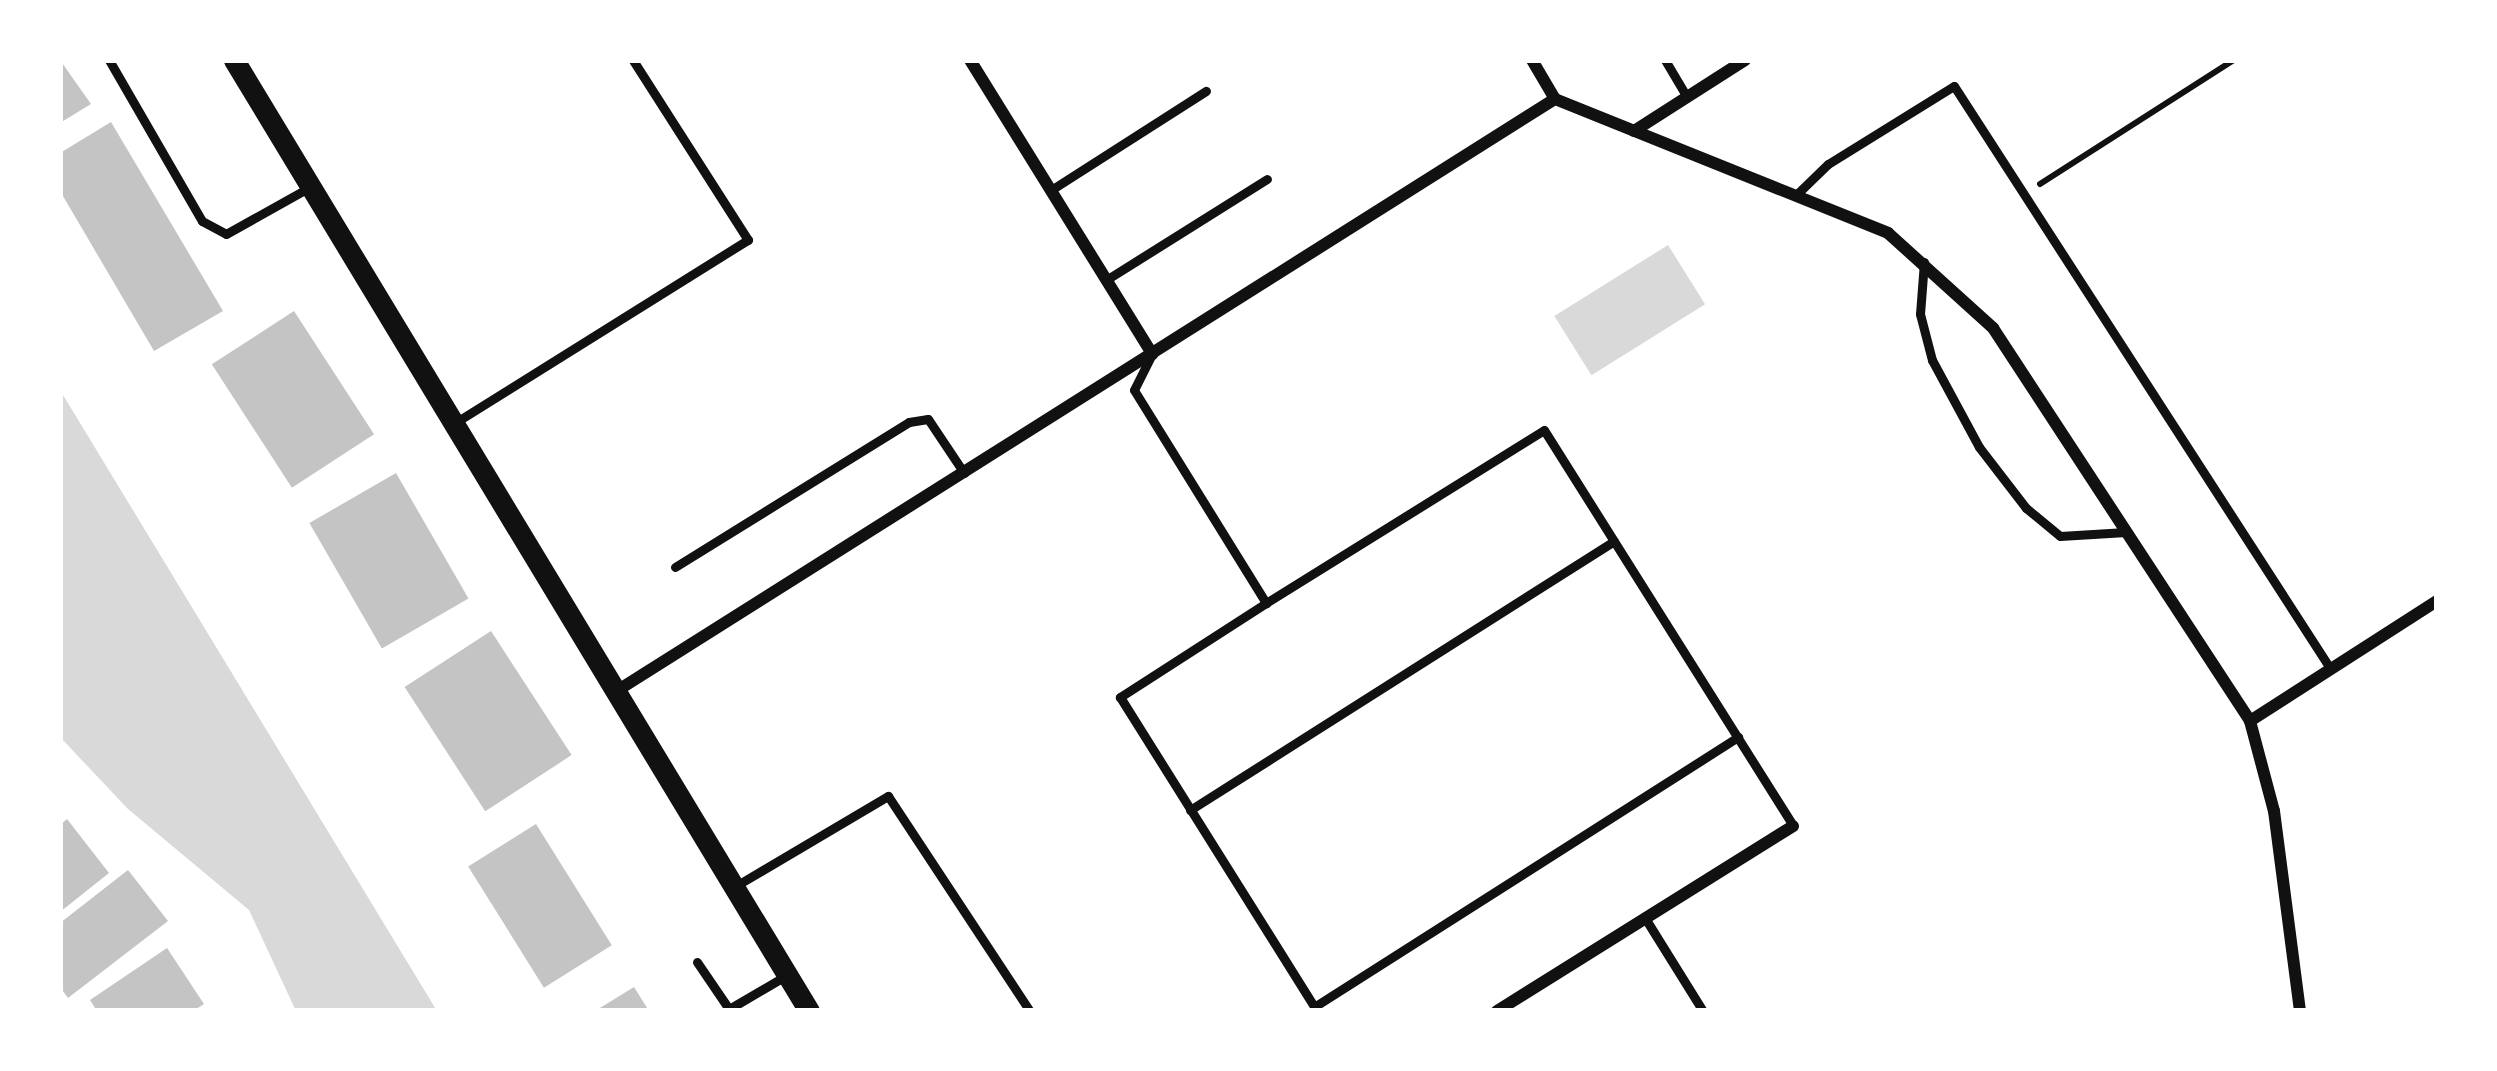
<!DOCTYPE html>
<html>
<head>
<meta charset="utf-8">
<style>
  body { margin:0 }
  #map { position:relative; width:2497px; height:1071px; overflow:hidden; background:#fff; font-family:Commissioner,sans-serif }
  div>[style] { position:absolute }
  .water>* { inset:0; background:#d9d9d9; transform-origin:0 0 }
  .building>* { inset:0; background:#c4c4c4; transform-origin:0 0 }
  .path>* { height:6px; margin:-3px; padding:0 3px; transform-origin:3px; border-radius:3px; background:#111 }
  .service>* { height:9px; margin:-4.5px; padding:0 4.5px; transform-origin:4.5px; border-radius:4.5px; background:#111 }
  .minor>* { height:12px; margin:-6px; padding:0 6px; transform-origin:6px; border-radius:6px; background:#111 }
  .tertiary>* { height:21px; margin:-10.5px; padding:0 10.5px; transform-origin:10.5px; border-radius:10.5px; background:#111 }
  span { translate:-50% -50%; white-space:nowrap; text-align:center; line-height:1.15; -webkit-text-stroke:9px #fff; paint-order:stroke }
  .frame { position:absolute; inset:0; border:63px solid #fff; pointer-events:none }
</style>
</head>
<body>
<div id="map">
  <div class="water">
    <div style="left:1668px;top:245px;width:70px;height:134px;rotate:58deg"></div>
    <div style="clip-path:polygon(60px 390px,437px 1011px,296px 1011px,249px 910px,128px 809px,60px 737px)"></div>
  </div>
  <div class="building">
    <div style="clip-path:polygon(60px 60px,91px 104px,60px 123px)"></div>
    <div style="clip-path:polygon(111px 122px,223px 311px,154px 351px,60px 191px,60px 153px)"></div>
    <div style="left:294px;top:311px;width:147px;height:98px;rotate:57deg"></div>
    <div style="left:396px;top:473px;width:145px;height:100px;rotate:60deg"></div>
    <div style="left:491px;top:631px;width:148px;height:103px;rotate:57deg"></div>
    <div style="clip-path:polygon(67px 819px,109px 873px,60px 912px,60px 825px)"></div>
    <div style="left:536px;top:824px;width:143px;height:80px;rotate:58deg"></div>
    <div style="clip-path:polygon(128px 870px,168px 921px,68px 998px,60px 987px,60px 923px)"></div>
    <div style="clip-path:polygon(167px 948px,204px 1004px,193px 1011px,97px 1011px,90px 1000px)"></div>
    <div style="clip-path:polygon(634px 987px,649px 1011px,595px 1011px)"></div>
  </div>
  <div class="path">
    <div style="left:2040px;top:184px;width:230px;rotate:-32.6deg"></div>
  </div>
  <div class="service">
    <div style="left:109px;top:60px;width:186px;rotate:60deg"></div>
    <div style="left:202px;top:221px;width:27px;rotate:28deg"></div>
    <div style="left:226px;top:234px;width:96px;rotate:-29.2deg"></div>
    <div style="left:1665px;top:60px;width:43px;rotate:59.3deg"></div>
    <div style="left:1051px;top:190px;width:184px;rotate:-32.6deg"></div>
    <div style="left:1797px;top:194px;width:43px;rotate:-44.1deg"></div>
    <div style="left:1828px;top:164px;width:148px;rotate:-31.8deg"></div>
    <div style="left:1954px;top:86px;width:693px;rotate:57.14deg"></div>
    <div style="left:1924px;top:262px;width:52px;rotate:94.4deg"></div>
    <div style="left:1920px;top:314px;width:48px;rotate:75.4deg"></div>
    <div style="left:1932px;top:360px;width:99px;rotate:61.6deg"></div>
    <div style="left:1979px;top:447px;width:77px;rotate:52.4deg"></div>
    <div style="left:2026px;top:508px;width:44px;rotate:39.5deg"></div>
    <div style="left:2060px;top:536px;width:66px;rotate:-3.5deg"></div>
    <div style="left:1106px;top:280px;width:190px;rotate:-32.1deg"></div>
    <div style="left:1152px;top:354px;width:40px;rotate:116.6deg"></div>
    <div style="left:1134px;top:390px;width:251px;rotate:58.2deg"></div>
    <div style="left:1266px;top:603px;width:327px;rotate:-31.9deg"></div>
    <div style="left:1544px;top:430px;width:468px;rotate:57.8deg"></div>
    <div style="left:453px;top:424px;width:348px;rotate:-32deg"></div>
    <div style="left:748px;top:240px;width:214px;rotate:-122.6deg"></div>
    <div style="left:675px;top:567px;width:275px;rotate:-31.8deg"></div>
    <div style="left:909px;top:422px;width:19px;rotate:-9deg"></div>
    <div style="left:928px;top:419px;width:65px;rotate:56.3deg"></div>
    <div style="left:1266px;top:603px;width:174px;rotate:147.2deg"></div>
    <div style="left:1120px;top:697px;width:371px;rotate:57.9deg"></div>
    <div style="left:1190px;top:810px;width:502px;rotate:-32.39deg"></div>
    <div style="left:734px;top:887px;width:179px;rotate:-30.6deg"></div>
    <div style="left:888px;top:796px;width:258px;rotate:56.6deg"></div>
    <div style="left:1645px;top:918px;width:110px;rotate:58.1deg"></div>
    <div style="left:697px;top:962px;width:57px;rotate:55.8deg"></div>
    <div style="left:729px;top:1009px;width:67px;rotate:-30.4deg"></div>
    <div style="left:1314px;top:1007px;width:503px;rotate:-32.49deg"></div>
  </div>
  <div class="minor">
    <div style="left:970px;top:60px;width:346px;rotate:58.2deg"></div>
    <div style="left:1532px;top:60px;width:45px;rotate:59.5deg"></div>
    <div style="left:1555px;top:99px;width:359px;rotate:21.9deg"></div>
    <div style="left:1888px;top:233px;width:142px;rotate:42.1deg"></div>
    <div style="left:1993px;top:328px;width:470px;rotate:56.8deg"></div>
    <div style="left:2250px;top:721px;width:93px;rotate:75.1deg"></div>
    <div style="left:2274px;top:811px;width:202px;rotate:82.6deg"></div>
    <div style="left:1634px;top:131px;width:132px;rotate:-32.6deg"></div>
    <div style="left:615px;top:692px;width:1111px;rotate:-32.25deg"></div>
    <div style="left:2250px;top:721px;width:222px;rotate:-32.7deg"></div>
    <div style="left:1497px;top:1011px;width:349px;rotate:-32deg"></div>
  </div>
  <div class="tertiary">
    <div style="left:234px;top:60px;width:1111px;rotate:58.84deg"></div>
  </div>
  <div class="frame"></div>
</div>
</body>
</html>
